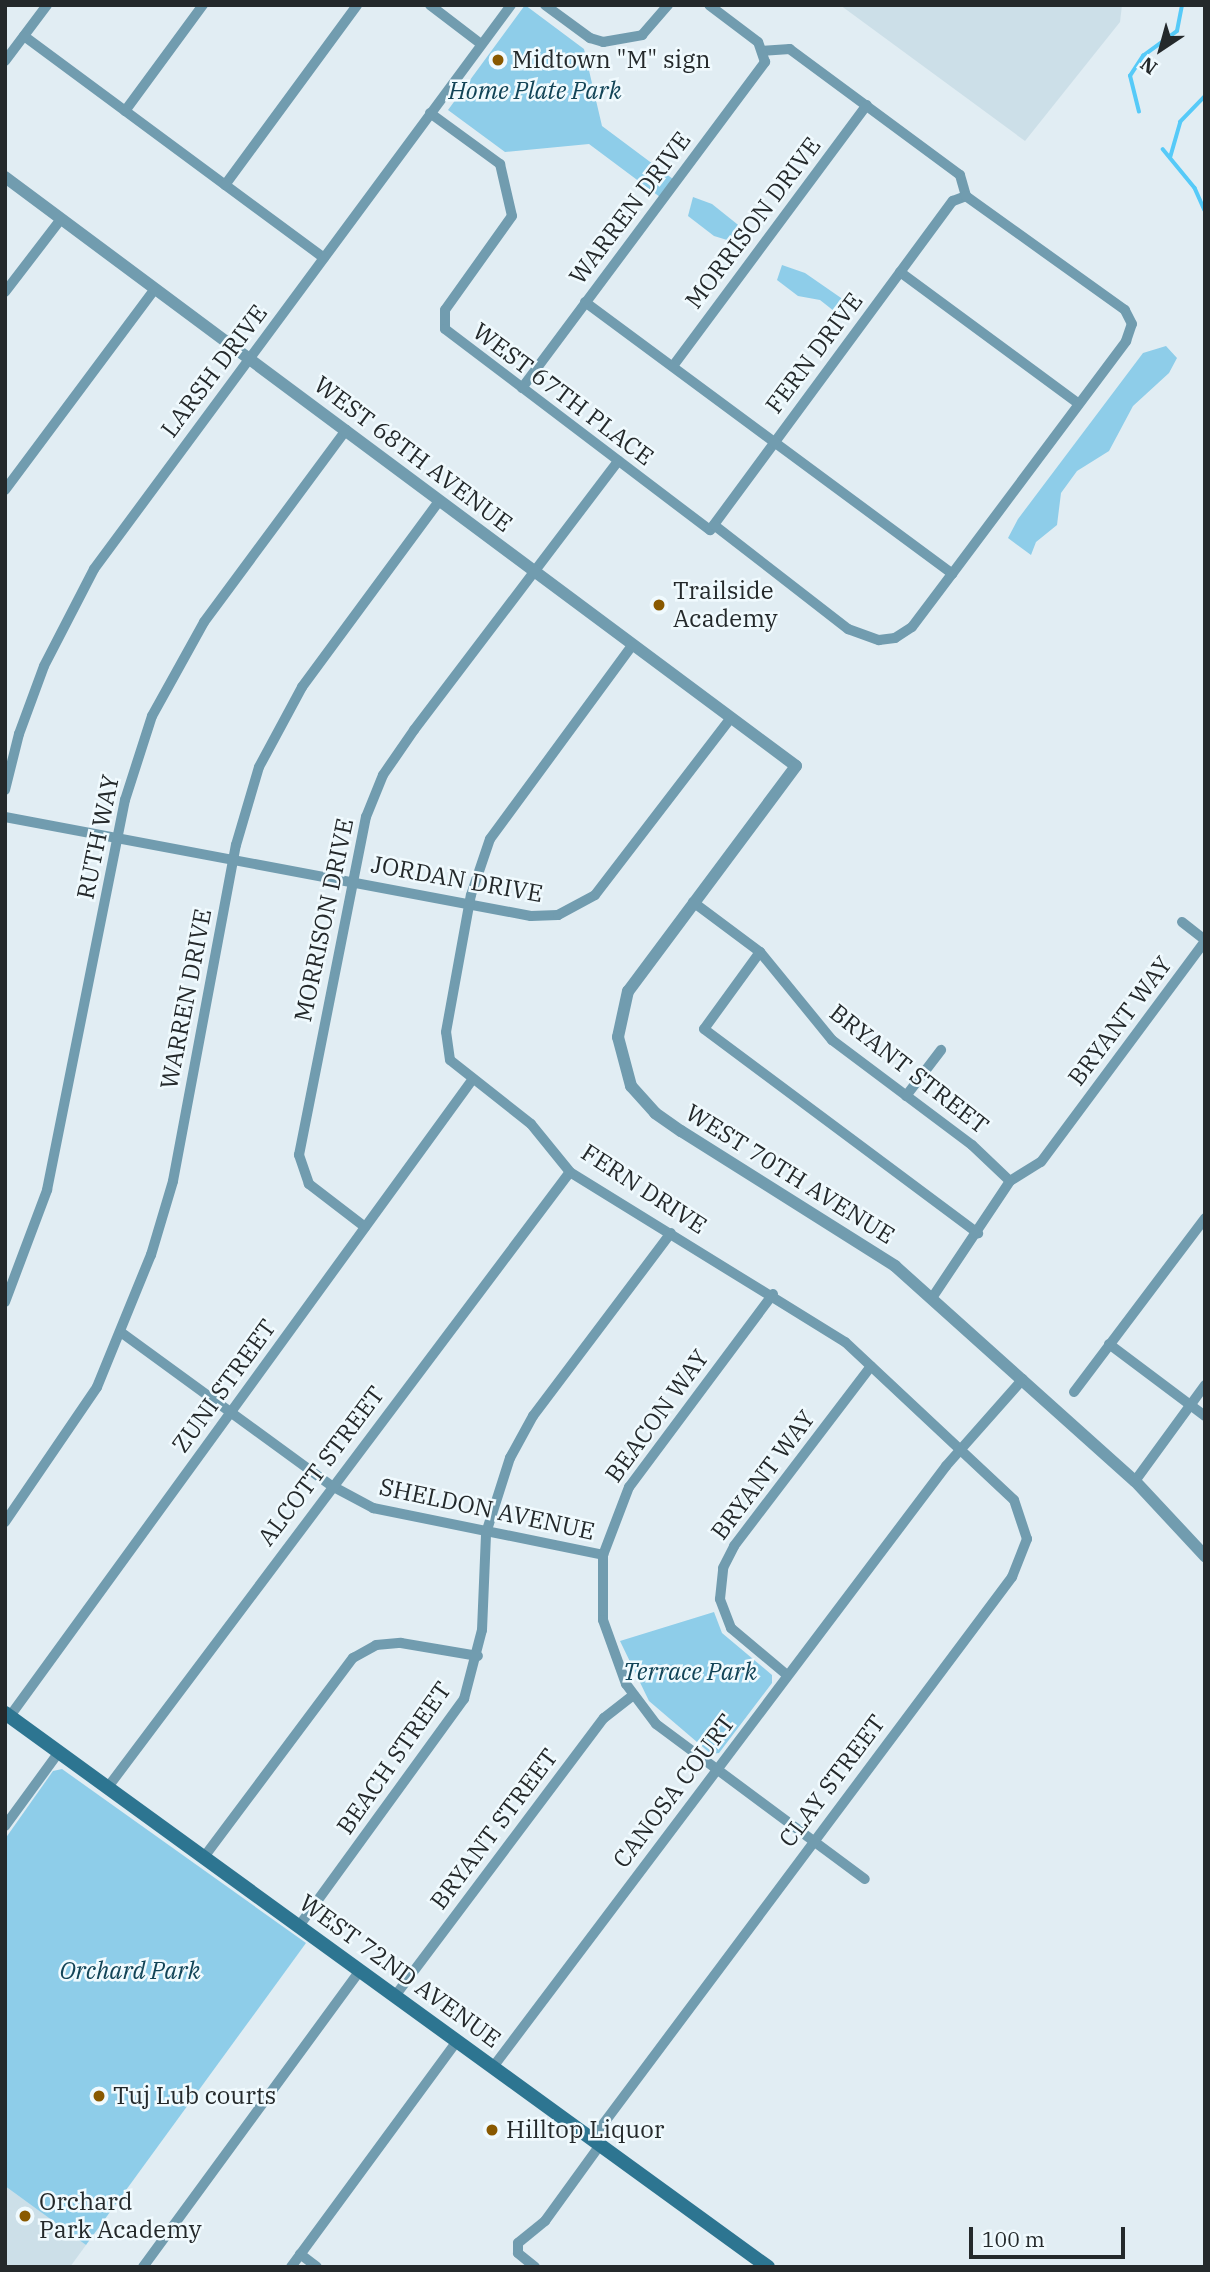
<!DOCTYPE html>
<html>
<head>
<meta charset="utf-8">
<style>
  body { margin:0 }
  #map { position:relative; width:1210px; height:2272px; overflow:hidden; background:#e1edf3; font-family:"IBM Plex Serif",serif }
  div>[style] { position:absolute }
  .built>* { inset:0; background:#ccdfe8 }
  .green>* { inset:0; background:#8ecde9 }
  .stream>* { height:3.5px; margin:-1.75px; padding:0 1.75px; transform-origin:1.75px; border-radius:1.75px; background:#56caf8 }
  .minor>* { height:10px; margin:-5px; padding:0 5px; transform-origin:5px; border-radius:5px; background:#719caf }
  .tertiary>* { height:12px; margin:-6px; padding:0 6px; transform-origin:6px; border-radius:6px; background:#719caf }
  .secondary>* { height:14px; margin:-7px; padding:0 7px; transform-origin:7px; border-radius:7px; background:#2d7591 }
  .dots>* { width:19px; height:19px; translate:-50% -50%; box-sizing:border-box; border:4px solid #f0fafe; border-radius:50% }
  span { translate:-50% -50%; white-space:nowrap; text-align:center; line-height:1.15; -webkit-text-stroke:5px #f0fafe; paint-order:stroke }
  .poi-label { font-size:24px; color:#24292b }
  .left { translate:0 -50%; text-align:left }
  .park-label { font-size:24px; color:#124457; font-style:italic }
  .street-label { font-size:24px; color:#24292b }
  .frame { position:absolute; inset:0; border:7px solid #24292b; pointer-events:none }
  .north { position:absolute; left:1126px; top:14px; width:70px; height:70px; -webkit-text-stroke:5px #f0fafe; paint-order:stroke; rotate:216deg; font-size:19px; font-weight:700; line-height:28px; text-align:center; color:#24292b }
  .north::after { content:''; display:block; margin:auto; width:24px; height:32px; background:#24292b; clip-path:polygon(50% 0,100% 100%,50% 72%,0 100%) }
  .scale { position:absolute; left:969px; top:2227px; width:156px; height:32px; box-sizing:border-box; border:4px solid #24292b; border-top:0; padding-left:9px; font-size:21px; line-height:24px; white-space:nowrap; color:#24292b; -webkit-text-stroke:5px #f0fafe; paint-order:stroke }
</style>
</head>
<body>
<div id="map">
  <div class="built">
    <div style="clip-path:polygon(840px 5px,1122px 5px,1120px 22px,1025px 141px)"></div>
    <div style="clip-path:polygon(5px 2186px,86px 2245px,70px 2267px,5px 2267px)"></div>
  </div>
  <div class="green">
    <div style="clip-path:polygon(525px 5px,584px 49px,602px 126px,677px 182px,664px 200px,589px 144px,505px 152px,448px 110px)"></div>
    <div style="clip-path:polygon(693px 197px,712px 204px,742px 228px,737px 243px,714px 236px,688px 216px)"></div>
    <div style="clip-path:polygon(782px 265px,805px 273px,844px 300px,839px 315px,820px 300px,798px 296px,777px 280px)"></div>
    <div style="clip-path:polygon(1166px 346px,1177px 358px,1169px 373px,1133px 406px,1109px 451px,1077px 471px,1061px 493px,1057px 525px,1036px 542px,1031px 555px,1008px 538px,1018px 519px,1143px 353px)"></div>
    <div style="clip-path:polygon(714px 1612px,722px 1633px,772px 1675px,772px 1683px,719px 1753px,711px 1754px,649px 1701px,620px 1641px)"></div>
    <div style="clip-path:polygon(62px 1769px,306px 1943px,86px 2245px,5px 2186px,5px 1839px,53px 1771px)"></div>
  </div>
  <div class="stream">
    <div style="left:1139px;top:112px;width:37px;rotate:-104deg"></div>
    <div style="left:1130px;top:76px;width:24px;rotate:-57deg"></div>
    <div style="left:1143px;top:56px;width:42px;rotate:-36.3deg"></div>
    <div style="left:1177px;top:31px;width:26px;rotate:-79deg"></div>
    <div style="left:1163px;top:149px;width:50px;rotate:50.6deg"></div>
    <div style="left:1195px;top:188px;width:24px;rotate:66deg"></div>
    <div style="left:1170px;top:158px;width:37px;rotate:-74deg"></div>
    <div style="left:1180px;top:122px;width:36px;rotate:-46deg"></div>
  </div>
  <div class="minor">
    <div style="left:430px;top:5px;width:64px;rotate:37.4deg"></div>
    <div style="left:545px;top:5px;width:56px;rotate:36.3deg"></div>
    <div style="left:590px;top:38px;width:14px;rotate:17deg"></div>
    <div style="left:603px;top:42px;width:40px;rotate:-10deg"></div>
    <div style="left:642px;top:35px;width:40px;rotate:-49deg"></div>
    <div style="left:24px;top:36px;width:373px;rotate:36.5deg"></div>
    <div style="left:5px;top:61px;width:70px;rotate:-53.1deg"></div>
    <div style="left:125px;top:111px;width:132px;rotate:-53.7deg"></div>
    <div style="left:430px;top:113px;width:87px;rotate:36.1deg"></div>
    <div style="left:500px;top:164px;width:53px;rotate:77deg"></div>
    <div style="left:512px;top:216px;width:115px;rotate:125.5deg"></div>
    <div style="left:445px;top:310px;width:19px;rotate:90deg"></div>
    <div style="left:445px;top:329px;width:333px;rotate:37.2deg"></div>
    <div style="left:710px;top:530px;width:409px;rotate:-53.6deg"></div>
    <div style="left:953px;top:201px;width:14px;rotate:-21deg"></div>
    <div style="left:966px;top:196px;width:22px;rotate:-106deg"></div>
    <div style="left:960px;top:175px;width:212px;rotate:-143.5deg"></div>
    <div style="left:790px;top:49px;width:26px;rotate:176deg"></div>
    <div style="left:225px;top:185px;width:223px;rotate:-53.7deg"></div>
    <div style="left:900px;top:272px;width:222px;rotate:36.4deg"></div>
    <div style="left:5px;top:292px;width:92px;rotate:-52.5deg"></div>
    <div style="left:585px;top:302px;width:457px;rotate:36.5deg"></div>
    <div style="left:952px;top:574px;width:291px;rotate:-53.2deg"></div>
    <div style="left:1126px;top:341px;width:18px;rotate:-71deg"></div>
    <div style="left:1132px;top:324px;width:16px;rotate:-117deg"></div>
    <div style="left:1125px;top:310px;width:196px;rotate:-144.4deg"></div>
    <div style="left:673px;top:366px;width:325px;rotate:-53.4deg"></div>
    <div style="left:522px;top:388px;width:407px;rotate:-53.3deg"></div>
    <div style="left:765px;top:62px;width:21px;rotate:-109deg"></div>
    <div style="left:758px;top:42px;width:61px;rotate:-142.9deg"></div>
    <div style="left:5px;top:490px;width:251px;rotate:-53.3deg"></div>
    <div style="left:714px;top:525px;width:170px;rotate:37.8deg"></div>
    <div style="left:848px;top:629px;width:33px;rotate:20deg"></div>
    <div style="left:879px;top:640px;width:16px;rotate:-7deg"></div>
    <div style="left:895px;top:638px;width:20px;rotate:-33deg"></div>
    <div style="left:912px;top:627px;width:66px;rotate:-53deg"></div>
    <div style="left:5px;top:790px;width:58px;rotate:-76deg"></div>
    <div style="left:19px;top:734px;width:72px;rotate:-69.8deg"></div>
    <div style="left:44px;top:666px;width:109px;rotate:-62.7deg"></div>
    <div style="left:94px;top:569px;width:701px;rotate:-53.52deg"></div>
    <div style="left:5px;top:817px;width:535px;rotate:10.66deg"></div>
    <div style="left:531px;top:916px;width:27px;rotate:-2deg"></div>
    <div style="left:558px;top:915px;width:42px;rotate:-28.4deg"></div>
    <div style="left:595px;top:895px;width:222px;rotate:-52.5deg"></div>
    <div style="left:693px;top:902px;width:84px;rotate:36.7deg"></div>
    <div style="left:760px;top:952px;width:114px;rotate:50.7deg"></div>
    <div style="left:832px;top:1040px;width:175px;rotate:36.9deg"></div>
    <div style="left:972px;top:1145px;width:52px;rotate:43.5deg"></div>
    <div style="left:1182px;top:922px;width:29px;rotate:38deg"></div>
    <div style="left:760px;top:952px;width:95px;rotate:126deg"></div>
    <div style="left:704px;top:1029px;width:342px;rotate:36.7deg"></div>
    <div style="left:906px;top:1096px;width:58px;rotate:-52.7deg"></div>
    <div style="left:1010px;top:1181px;width:36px;rotate:-32deg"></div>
    <div style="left:1041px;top:1162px;width:275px;rotate:-53.4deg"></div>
    <div style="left:365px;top:1227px;width:71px;rotate:-142.5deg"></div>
    <div style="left:309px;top:1184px;width:31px;rotate:-109deg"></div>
    <div style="left:299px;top:1155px;width:345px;rotate:-78.8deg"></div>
    <div style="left:366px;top:817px;width:45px;rotate:-68deg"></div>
    <div style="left:383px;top:775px;width:55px;rotate:-55.4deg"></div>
    <div style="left:414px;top:730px;width:338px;rotate:-52.8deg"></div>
    <div style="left:773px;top:1294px;width:241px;rotate:126.7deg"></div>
    <div style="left:629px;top:1487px;width:73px;rotate:110.9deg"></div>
    <div style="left:603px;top:1555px;width:65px;rotate:90deg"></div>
    <div style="left:603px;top:1620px;width:68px;rotate:70.2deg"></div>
    <div style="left:626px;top:1684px;width:50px;rotate:53.1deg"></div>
    <div style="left:656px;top:1724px;width:260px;rotate:36.6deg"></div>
    <div style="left:932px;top:1298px;width:141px;rotate:-56.3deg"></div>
    <div style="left:5px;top:1302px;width:120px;rotate:-69.4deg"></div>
    <div style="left:47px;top:1190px;width:398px;rotate:-78.7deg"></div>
    <div style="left:125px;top:800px;width:88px;rotate:-72.2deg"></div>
    <div style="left:152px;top:716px;width:107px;rotate:-61deg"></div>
    <div style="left:204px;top:622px;width:239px;rotate:-53.5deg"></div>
    <div style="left:122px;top:1333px;width:260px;rotate:36.1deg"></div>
    <div style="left:332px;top:1486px;width:47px;rotate:28.2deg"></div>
    <div style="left:373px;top:1508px;width:235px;rotate:11.5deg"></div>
    <div style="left:1109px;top:1344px;width:120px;rotate:36.9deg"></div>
    <div style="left:1074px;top:1392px;width:218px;rotate:-53deg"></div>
    <div style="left:1135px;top:1481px;width:119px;rotate:-53.9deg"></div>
    <div style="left:5px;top:1522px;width:163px;rotate:-55.7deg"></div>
    <div style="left:97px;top:1387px;width:143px;rotate:-67.8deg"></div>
    <div style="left:151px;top:1255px;width:77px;rotate:-73.4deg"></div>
    <div style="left:173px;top:1181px;width:342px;rotate:-79.4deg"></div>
    <div style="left:236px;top:845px;width:81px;rotate:-73.6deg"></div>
    <div style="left:259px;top:767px;width:91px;rotate:-61.7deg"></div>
    <div style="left:302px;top:687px;width:232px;rotate:-53.6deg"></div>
    <div style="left:787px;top:1675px;width:73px;rotate:-140deg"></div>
    <div style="left:731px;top:1628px;width:31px;rotate:-111deg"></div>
    <div style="left:720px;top:1599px;width:31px;rotate:-84deg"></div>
    <div style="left:723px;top:1568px;width:25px;rotate:-63deg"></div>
    <div style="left:734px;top:1546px;width:226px;rotate:-52.7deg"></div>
    <div style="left:10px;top:1716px;width:786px;rotate:-54deg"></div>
    <div style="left:108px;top:1787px;width:769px;rotate:-53.09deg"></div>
    <div style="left:5px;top:1826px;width:92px;rotate:-53.9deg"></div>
    <div style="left:204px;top:1857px;width:249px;rotate:-53.2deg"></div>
    <div style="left:353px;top:1658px;width:26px;rotate:-29deg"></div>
    <div style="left:376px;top:1645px;width:25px;rotate:-5deg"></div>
    <div style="left:401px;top:1643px;width:78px;rotate:9.6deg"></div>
    <div style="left:299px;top:1926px;width:281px;rotate:-54deg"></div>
    <div style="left:464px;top:1699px;width:71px;rotate:-75.4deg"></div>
    <div style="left:482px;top:1630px;width:97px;rotate:-87.6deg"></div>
    <div style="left:486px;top:1533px;width:79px;rotate:-72.3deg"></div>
    <div style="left:510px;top:1458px;width:48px;rotate:-61.3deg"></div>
    <div style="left:533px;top:1416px;width:229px;rotate:-53deg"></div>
    <div style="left:395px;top:1996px;width:348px;rotate:-53.1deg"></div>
    <div style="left:604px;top:1718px;width:37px;rotate:-38deg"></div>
    <div style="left:493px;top:2067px;width:753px;rotate:-52.99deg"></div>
    <div style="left:946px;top:1466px;width:116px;rotate:-48.5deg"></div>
    <div style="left:592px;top:2139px;width:702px;rotate:-53.23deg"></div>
    <div style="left:1012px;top:1577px;width:41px;rotate:-68.5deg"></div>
    <div style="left:1027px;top:1539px;width:41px;rotate:-108.4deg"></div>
    <div style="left:1014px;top:1500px;width:231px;rotate:-136.9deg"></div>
    <div style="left:845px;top:1342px;width:323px;rotate:-148.3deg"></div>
    <div style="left:570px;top:1172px;width:62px;rotate:-129.1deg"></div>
    <div style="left:531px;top:1124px;width:103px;rotate:-141.7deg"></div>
    <div style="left:450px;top:1060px;width:28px;rotate:-98deg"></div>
    <div style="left:446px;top:1032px;width:139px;rotate:-79.7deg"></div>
    <div style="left:471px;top:895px;width:59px;rotate:-71.3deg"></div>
    <div style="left:490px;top:839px;width:240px;rotate:-53.7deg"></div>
    <div style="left:300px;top:2254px;width:21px;rotate:37deg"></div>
    <div style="left:143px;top:2267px;width:368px;rotate:-53.8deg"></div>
    <div style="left:291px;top:2267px;width:280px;rotate:-53.7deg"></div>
    <div style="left:535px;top:2267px;width:22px;rotate:-141deg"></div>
    <div style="left:518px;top:2253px;width:10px;rotate:-90deg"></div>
    <div style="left:518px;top:2243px;width:35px;rotate:-39deg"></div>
    <div style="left:545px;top:2221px;width:94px;rotate:-54.1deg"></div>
  </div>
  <div class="tertiary">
    <div style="left:5px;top:177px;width:986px;rotate:36.67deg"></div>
    <div style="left:796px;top:766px;width:281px;rotate:126.7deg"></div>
    <div style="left:628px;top:991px;width:47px;rotate:102.3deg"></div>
    <div style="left:618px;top:1037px;width:51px;rotate:75.1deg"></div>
    <div style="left:631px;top:1086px;width:36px;rotate:48deg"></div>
    <div style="left:655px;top:1113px;width:32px;rotate:35deg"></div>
    <div style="left:681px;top:1131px;width:253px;rotate:32.2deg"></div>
    <div style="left:895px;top:1266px;width:322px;rotate:41.9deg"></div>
    <div style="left:1135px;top:1481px;width:103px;rotate:47deg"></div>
  </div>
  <div class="secondary">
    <div style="left:5px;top:1713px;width:943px;rotate:35.98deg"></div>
  </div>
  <div class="dots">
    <div style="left:498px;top:60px;background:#895900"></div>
    <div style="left:659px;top:605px;background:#895900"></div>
    <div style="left:99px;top:2096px;background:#895900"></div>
    <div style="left:492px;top:2130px;background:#895900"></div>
    <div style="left:25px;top:2216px;background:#895900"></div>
  </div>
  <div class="poi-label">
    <span class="left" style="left:512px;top:60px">Midtown "M" sign</span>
    <span class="left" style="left:673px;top:605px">Trailside<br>Academy</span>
    <span class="left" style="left:113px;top:2096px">Tuj Lub courts</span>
    <span class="left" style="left:506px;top:2130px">Hilltop Liquor</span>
    <span class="left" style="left:39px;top:2216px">Orchard<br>Park Academy</span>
  </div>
  <div class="park-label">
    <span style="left:535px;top:91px">Home Plate Park</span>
    <span style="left:690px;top:1672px">Terrace Park</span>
    <span style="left:130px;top:1971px">Orchard Park</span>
  </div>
  <div class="street-label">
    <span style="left:630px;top:208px;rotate:-53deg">WARREN DRIVE</span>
    <span style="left:753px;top:223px;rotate:-53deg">MORRISON DRIVE</span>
    <span style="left:814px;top:353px;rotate:-53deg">FERN DRIVE</span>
    <span style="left:214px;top:371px;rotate:-53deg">LARSH DRIVE</span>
    <span style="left:563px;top:394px;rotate:37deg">WEST 67TH PLACE</span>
    <span style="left:413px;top:454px;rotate:37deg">WEST 68TH AVENUE</span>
    <span style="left:98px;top:837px;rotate:-78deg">RUTH WAY</span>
    <span style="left:457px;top:879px;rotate:10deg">JORDAN DRIVE</span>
    <span style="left:324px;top:920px;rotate:-78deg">MORRISON DRIVE</span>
    <span style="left:186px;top:999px;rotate:-79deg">WARREN DRIVE</span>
    <span style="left:1120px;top:1021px;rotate:-53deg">BRYANT WAY</span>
    <span style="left:909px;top:1069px;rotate:38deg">BRYANT STREET</span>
    <span style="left:790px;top:1174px;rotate:32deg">WEST 70TH AVENUE</span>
    <span style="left:644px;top:1189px;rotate:33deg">FERN DRIVE</span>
    <span style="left:224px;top:1386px;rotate:-54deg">ZUNI STREET</span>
    <span style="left:657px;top:1416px;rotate:-54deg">BEACON WAY</span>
    <span style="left:321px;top:1466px;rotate:-53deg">ALCOTT STREET</span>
    <span style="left:763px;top:1475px;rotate:-53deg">BRYANT WAY</span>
    <span style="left:487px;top:1509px;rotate:12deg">SHELDON AVENUE</span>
    <span style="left:394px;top:1758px;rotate:-55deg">BEACH STREET</span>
    <span style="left:832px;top:1781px;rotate:-53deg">CLAY STREET</span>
    <span style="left:674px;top:1791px;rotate:-53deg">CANOSA COURT</span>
    <span style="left:494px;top:1829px;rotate:-53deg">BRYANT STREET</span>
    <span style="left:400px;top:1971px;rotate:36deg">WEST 72ND AVENUE</span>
  </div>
  <div class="frame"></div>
  <div class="north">N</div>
  <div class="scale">100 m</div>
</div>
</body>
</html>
